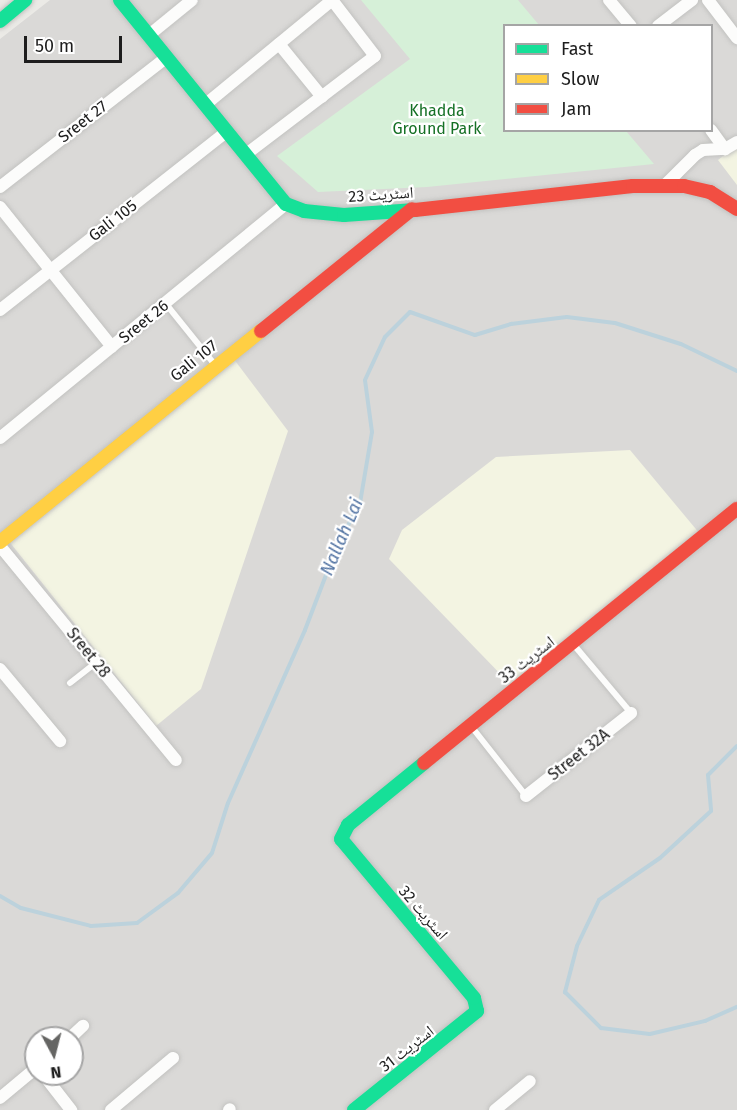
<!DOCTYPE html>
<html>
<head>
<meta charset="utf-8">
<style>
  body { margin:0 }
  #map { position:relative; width:737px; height:1110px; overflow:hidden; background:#ebeae6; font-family:"Fira Sans","Noto Naskh Arabic",sans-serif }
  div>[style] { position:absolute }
  .residential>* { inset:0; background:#dad9d7 }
  .education>* { inset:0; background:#f3f4e2 }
  .park>* { inset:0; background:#d6f0d8 }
  .stream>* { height:4px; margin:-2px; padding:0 2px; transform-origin:2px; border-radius:2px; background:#bcd2dc }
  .roads { filter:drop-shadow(0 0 2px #c2c2c0) drop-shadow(0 0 2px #c2c2c0) }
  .lane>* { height:6px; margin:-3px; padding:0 3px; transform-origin:3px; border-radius:3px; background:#fcfcfb }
  .street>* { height:12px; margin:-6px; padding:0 6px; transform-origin:6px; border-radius:6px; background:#fcfcfb }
  .fast>* { height:14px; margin:-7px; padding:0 7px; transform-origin:7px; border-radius:7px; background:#16e098 }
  .slow>* { height:14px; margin:-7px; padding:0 7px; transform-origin:7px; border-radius:7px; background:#ffcf43 }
  .jam>* { height:14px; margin:-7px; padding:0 7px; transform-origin:7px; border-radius:7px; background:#f24e42 }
  span { translate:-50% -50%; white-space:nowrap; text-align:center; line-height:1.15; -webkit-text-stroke:4.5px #fff; paint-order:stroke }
  .park-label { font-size:16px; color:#157025 }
  .street-label { font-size:16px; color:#1d1d1d }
  .water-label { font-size:18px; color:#5374a3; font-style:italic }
  .legend { position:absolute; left:503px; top:24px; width:210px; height:108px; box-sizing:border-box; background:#fff; border:2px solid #a5a5a5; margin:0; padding:8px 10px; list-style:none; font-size:18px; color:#1d1d1d }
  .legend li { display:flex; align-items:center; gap:12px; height:30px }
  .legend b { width:30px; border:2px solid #a5a5a5 }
  .north { position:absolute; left:24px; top:1026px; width:60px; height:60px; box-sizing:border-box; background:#fff; border:2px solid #a5a5a5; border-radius:50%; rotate:173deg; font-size:16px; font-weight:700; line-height:24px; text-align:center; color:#1d1d1d }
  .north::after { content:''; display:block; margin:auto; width:21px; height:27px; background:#656563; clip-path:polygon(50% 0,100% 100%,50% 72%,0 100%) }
  .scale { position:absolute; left:24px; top:36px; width:98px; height:27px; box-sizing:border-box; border:3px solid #1d1d1d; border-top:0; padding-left:8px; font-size:18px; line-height:21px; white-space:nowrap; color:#1d1d1d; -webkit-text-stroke:4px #fff; paint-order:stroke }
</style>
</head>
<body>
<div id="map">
  <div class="residential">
    <div style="clip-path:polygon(evenodd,50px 0,737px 0,737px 1110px,0 1110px,0 39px,50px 0,504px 26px,712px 26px,712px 130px,504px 130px,504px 26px,50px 0,36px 1038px,72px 1038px,72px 1074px,36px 1074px,36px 1038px)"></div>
  </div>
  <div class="education">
    <div style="clip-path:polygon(737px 145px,737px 185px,718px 160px)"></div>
    <div style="clip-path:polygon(233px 358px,288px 431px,201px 689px,156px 726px,8px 540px)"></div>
    <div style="clip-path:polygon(630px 450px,700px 534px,513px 687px,389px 559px,402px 530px,496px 457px)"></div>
  </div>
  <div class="park">
    <div style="clip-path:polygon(361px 0,518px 0,539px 25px,504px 26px,504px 130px,626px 131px,654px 164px,427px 187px,318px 192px,277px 156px,410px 59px)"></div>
  </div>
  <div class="stream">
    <div style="left:737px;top:746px;width:41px;rotate:135deg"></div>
    <div style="left:708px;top:775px;width:36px;rotate:85deg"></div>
    <div style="left:711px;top:811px;width:69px;rotate:137.3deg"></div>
    <div style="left:660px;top:858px;width:74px;rotate:145.5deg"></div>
    <div style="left:599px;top:900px;width:51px;rotate:115.6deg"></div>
    <div style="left:577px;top:946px;width:48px;rotate:104.6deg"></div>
    <div style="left:565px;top:992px;width:51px;rotate:45deg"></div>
    <div style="left:601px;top:1028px;width:49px;rotate:7deg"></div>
    <div style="left:650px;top:1034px;width:57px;rotate:-13.3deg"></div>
    <div style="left:705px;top:1021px;width:35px;rotate:-24deg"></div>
    <div style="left:0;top:896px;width:24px;rotate:30deg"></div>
    <div style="left:21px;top:908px;width:72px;rotate:14.4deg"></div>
    <div style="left:91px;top:926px;width:46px;rotate:-3.7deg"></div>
    <div style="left:137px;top:923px;width:51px;rotate:-36.2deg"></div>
    <div style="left:178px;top:893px;width:52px;rotate:-49.6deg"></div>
    <div style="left:212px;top:853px;width:52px;rotate:-72.3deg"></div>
    <div style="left:228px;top:803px;width:189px;rotate:-66deg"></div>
    <div style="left:305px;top:630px;width:90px;rotate:-69.1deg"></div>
    <div style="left:337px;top:546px;width:49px;rotate:-61.9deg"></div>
    <div style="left:360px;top:503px;width:72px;rotate:-80.4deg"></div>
    <div style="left:372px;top:432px;width:52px;rotate:-97.7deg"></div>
    <div style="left:365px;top:380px;width:47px;rotate:-65.1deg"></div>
    <div style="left:385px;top:337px;width:35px;rotate:-45deg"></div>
    <div style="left:410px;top:312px;width:69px;rotate:19.5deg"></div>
    <div style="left:475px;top:335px;width:38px;rotate:-17deg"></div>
    <div style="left:511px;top:324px;width:56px;rotate:-7.1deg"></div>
    <div style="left:567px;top:317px;width:48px;rotate:7.1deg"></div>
    <div style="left:615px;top:323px;width:69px;rotate:17.7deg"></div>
    <div style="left:681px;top:344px;width:62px;rotate:25.7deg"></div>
  </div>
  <div class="roads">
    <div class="lane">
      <div style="left:166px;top:304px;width:78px;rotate:51.2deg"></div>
      <div style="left:574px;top:645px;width:89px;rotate:50deg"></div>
      <div style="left:70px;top:683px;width:33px;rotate:-38deg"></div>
      <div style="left:471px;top:726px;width:89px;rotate:51.8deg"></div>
    </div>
    <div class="street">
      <div style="left:609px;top:0;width:34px;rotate:50deg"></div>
      <div style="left:708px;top:0;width:48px;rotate:52.7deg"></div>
      <div style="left:658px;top:26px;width:43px;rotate:-37.4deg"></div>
      <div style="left:149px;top:35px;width:55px;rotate:-39.1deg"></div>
      <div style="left:279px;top:44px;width:68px;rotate:50.9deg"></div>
      <div style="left:206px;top:104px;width:163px;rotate:-39.5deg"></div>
      <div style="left:711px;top:130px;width:24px;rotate:54deg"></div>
      <div style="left:245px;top:155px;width:163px;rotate:-37.3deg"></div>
      <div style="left:375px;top:56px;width:71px;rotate:-127.5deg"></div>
      <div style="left:664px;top:186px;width:44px;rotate:-45deg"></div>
      <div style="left:695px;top:155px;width:9px;rotate:-32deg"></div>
      <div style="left:703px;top:150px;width:22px;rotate:-3deg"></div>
      <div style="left:725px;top:149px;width:14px;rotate:-30deg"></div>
      <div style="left:0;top:187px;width:210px;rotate:-37.9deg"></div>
      <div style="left:0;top:207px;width:179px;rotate:51.3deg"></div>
      <div style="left:0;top:310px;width:288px;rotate:-38.2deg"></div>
      <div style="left:0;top:438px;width:370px;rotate:-39.3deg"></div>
      <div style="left:0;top:546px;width:277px;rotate:50.6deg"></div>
      <div style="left:0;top:669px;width:94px;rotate:50.2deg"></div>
      <div style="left:526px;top:796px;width:134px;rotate:-38.3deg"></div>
      <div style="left:70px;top:1038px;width:18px;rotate:-43deg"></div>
      <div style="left:43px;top:1074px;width:46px;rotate:52.1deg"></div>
      <div style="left:0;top:1098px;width:47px;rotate:-39.8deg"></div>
      <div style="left:111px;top:1110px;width:81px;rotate:-40deg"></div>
      <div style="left:229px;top:1110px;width:1px;rotate:-45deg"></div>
      <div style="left:495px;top:1110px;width:45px;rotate:-39.6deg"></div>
    </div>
    <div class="fast">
      <div style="left:120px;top:0;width:263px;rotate:50.9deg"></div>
      <div style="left:286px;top:204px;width:19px;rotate:21deg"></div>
      <div style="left:304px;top:211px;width:40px;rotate:5.7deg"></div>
      <div style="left:344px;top:215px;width:71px;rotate:-4deg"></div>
      <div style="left:0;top:21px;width:33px;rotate:-40deg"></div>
      <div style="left:354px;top:1110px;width:158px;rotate:-38.8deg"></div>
      <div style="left:477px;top:1011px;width:13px;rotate:-103deg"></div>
      <div style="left:474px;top:998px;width:207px;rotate:-129.9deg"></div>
      <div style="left:341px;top:839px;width:16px;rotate:-63deg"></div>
      <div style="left:348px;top:825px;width:98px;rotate:-39.2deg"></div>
    </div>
    <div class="slow">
      <div style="left:0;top:542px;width:336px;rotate:-39deg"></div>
    </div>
    <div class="jam">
      <div style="left:415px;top:210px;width:219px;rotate:-6.3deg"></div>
      <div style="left:633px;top:186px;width:51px"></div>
      <div style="left:684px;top:186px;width:27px;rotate:13deg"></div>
      <div style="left:710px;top:192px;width:32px;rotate:32deg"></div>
      <div style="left:261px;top:331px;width:194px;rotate:-38.9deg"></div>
      <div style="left:424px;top:763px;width:403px;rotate:-39.1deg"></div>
    </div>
  </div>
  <div class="park-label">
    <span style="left:437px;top:120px">Khadda<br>Ground Park</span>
  </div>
  <div class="street-label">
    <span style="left:83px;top:122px;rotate:-38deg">Sreet 27</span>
    <span style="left:381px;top:195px;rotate:-4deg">اسٹریٹ 23</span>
    <span style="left:113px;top:221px;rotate:-38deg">Gali 105</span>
    <span style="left:144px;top:322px;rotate:-39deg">Sreet 26</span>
    <span style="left:194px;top:361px;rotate:-39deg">Gali 107</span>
    <span style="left:88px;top:653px;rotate:51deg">Sreet 28</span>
    <span style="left:527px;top:660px;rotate:-38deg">اسٹریٹ 33</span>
    <span style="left:579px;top:755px;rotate:-38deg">Street 32A</span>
    <span style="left:423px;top:913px;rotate:49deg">اسٹریٹ 32</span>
    <span style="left:407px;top:1049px;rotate:-38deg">اسٹریٹ 31</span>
  </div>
  <div class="water-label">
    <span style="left:342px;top:537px;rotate:-67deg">Nallah Lai</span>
  </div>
  <ul class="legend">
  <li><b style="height:8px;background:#16e098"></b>Fast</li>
  <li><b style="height:8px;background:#ffcf43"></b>Slow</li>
  <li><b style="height:8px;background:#f24e42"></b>Jam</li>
  </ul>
  <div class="north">N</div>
  <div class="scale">50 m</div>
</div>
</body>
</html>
